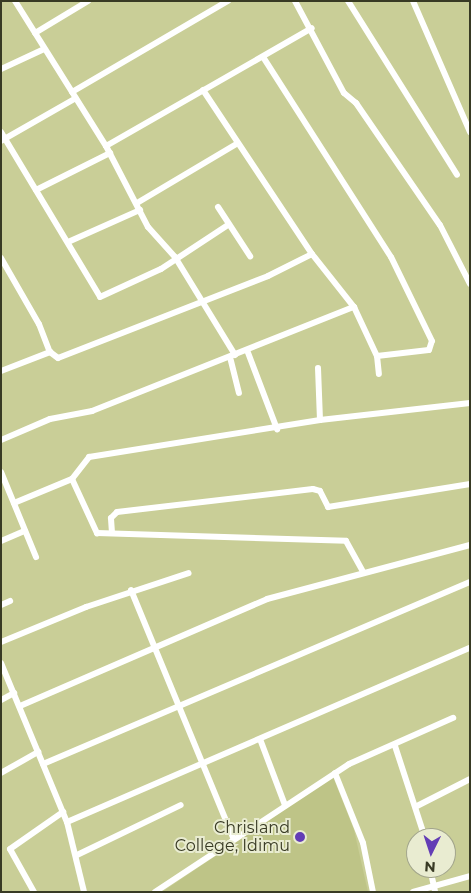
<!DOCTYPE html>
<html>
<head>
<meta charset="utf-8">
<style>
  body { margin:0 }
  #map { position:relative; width:471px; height:893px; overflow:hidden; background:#c9ce97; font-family:Montserrat,sans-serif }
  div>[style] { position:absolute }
  .built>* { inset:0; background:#bec487 }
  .minor>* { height:6px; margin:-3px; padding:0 3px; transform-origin:3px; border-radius:3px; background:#fff }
  .dots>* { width:14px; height:14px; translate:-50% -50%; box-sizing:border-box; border:2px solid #e9ecd1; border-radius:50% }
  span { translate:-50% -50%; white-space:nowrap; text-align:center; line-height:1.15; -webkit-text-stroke:4px #e9ecd1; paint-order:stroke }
  .poi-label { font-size:16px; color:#383a24 }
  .right { translate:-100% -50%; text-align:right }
  .frame { position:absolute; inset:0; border:2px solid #383a24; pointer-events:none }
  .north { position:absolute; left:406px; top:828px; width:50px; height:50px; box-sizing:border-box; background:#e9ecd1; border:1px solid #a2a58c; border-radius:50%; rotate:184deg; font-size:14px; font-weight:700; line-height:20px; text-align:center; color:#383a24 }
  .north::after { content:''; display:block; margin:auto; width:18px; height:22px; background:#633db5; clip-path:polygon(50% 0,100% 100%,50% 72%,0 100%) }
</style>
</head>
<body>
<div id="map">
  <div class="built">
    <div style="clip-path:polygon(333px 777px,354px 830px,368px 892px,162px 892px)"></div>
  </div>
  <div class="minor">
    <div style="left:15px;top:1px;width:171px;rotate:57.9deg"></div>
    <div style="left:106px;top:146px;width:91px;rotate:62.6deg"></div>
    <div style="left:148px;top:227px;width:40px;rotate:48deg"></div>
    <div style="left:175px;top:257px;width:115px;rotate:58.5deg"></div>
    <div style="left:295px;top:1px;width:104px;rotate:62deg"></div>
    <div style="left:344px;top:93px;width:16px;rotate:40deg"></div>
    <div style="left:356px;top:103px;width:148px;rotate:55.5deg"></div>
    <div style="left:440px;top:225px;width:66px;rotate:63deg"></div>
    <div style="left:348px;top:1px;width:205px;rotate:57.9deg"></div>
    <div style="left:413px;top:1px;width:143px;rotate:66.5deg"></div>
    <div style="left:35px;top:33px;width:62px;rotate:-31.1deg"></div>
    <div style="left:1px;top:69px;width:47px;rotate:-24.9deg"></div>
    <div style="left:203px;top:90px;width:197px;rotate:56.4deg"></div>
    <div style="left:312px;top:254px;width:68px;rotate:51.6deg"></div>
    <div style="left:354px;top:307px;width:54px;rotate:64.9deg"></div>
    <div style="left:377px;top:356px;width:52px;rotate:-6.6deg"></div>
    <div style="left:429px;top:350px;width:9px;rotate:-72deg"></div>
    <div style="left:432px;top:341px;width:93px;rotate:-116deg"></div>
    <div style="left:391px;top:257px;width:237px;rotate:-122.6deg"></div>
    <div style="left:72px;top:92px;width:181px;rotate:-30.3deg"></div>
    <div style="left:1px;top:132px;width:192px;rotate:59deg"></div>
    <div style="left:100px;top:297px;width:67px;rotate:-24.7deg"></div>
    <div style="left:161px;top:269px;width:80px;rotate:-33.3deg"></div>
    <div style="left:1px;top:141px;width:86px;rotate:-29.8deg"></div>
    <div style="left:106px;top:146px;width:237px;rotate:-29.8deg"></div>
    <div style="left:36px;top:190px;width:83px;rotate:-26.6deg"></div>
    <div style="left:137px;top:203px;width:117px;rotate:-30.7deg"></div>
    <div style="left:218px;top:207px;width:59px;rotate:56.9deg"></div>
    <div style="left:68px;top:242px;width:79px;rotate:-24deg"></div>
    <div style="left:1px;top:258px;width:76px;rotate:60.1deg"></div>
    <div style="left:39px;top:324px;width:30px;rotate:69deg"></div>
    <div style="left:50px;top:352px;width:10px;rotate:37deg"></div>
    <div style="left:58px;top:358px;width:225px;rotate:-21.3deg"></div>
    <div style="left:268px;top:276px;width:49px;rotate:-26.6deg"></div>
    <div style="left:247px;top:350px;width:85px;rotate:69.2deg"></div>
    <div style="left:377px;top:356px;width:18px;rotate:84deg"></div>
    <div style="left:230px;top:357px;width:37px;rotate:76deg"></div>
    <div style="left:318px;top:368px;width:52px;rotate:87.8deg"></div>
    <div style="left:1px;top:371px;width:53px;rotate:-21.2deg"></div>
    <div style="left:1px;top:440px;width:53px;rotate:-23.2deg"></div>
    <div style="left:50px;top:419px;width:43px;rotate:-10.8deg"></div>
    <div style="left:92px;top:411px;width:282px;rotate:-21.7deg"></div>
    <div style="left:1px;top:472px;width:92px;rotate:67.6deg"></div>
    <div style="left:72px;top:479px;width:28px;rotate:-52deg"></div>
    <div style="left:89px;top:457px;width:234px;rotate:-9.1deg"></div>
    <div style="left:320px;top:420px;width:151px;rotate:-6.5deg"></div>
    <div style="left:14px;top:503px;width:63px;rotate:-22.5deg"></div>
    <div style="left:72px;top:479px;width:60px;rotate:65.2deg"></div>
    <div style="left:97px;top:533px;width:249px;rotate:1.8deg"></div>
    <div style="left:346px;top:541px;width:35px;rotate:61deg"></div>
    <div style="left:112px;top:533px;width:15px;rotate:-94deg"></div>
    <div style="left:111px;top:518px;width:8px;rotate:-45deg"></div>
    <div style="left:117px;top:512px;width:197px;rotate:-6.7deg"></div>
    <div style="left:313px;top:489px;width:7px;rotate:16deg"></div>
    <div style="left:320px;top:491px;width:18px;rotate:63deg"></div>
    <div style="left:328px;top:507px;width:144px;rotate:-9.2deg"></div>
    <div style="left:1px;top:541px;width:26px;rotate:-23deg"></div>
    <div style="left:131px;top:590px;width:268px;rotate:67.6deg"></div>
    <div style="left:1px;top:605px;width:10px;rotate:-24deg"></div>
    <div style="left:1px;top:642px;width:92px;rotate:-22.4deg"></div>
    <div style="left:86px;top:607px;width:108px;rotate:-18.3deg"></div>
    <div style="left:1px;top:663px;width:172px;rotate:67.5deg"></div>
    <div style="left:67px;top:822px;width:72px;rotate:76.3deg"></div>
    <div style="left:1px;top:700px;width:15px;rotate:-28deg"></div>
    <div style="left:20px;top:706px;width:269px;rotate:-23.4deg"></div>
    <div style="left:267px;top:599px;width:210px;rotate:-14.9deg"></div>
    <div style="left:260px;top:739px;width:71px;rotate:69.3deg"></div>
    <div style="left:395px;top:746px;width:97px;rotate:71.9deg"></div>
    <div style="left:43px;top:764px;width:464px;rotate:-23.1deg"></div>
    <div style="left:1px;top:773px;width:43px;rotate:-29.6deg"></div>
    <div style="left:335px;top:773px;width:75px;rotate:68.2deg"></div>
    <div style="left:363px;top:843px;width:50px;rotate:78.5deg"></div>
    <div style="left:417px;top:806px;width:59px;rotate:-27deg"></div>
    <div style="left:67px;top:822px;width:439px;rotate:-23.4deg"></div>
    <div style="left:77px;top:855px;width:115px;rotate:-25.7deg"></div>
    <div style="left:430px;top:868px;width:25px;rotate:78deg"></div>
    <div style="left:34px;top:892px;width:49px;rotate:-119.2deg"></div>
    <div style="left:10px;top:849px;width:65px;rotate:-34.9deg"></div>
    <div style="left:155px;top:892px;width:232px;rotate:-33.4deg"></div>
    <div style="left:349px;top:764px;width:114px;rotate:-23.9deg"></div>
    <div style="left:413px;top:892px;width:59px;rotate:-15.7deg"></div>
  </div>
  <div class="dots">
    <div style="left:300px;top:837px;background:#633db5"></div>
  </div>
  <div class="poi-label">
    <span class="right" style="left:290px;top:837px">Chrisland<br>College, Idimu</span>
  </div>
  <div class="frame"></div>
  <div class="north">N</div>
</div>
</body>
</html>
